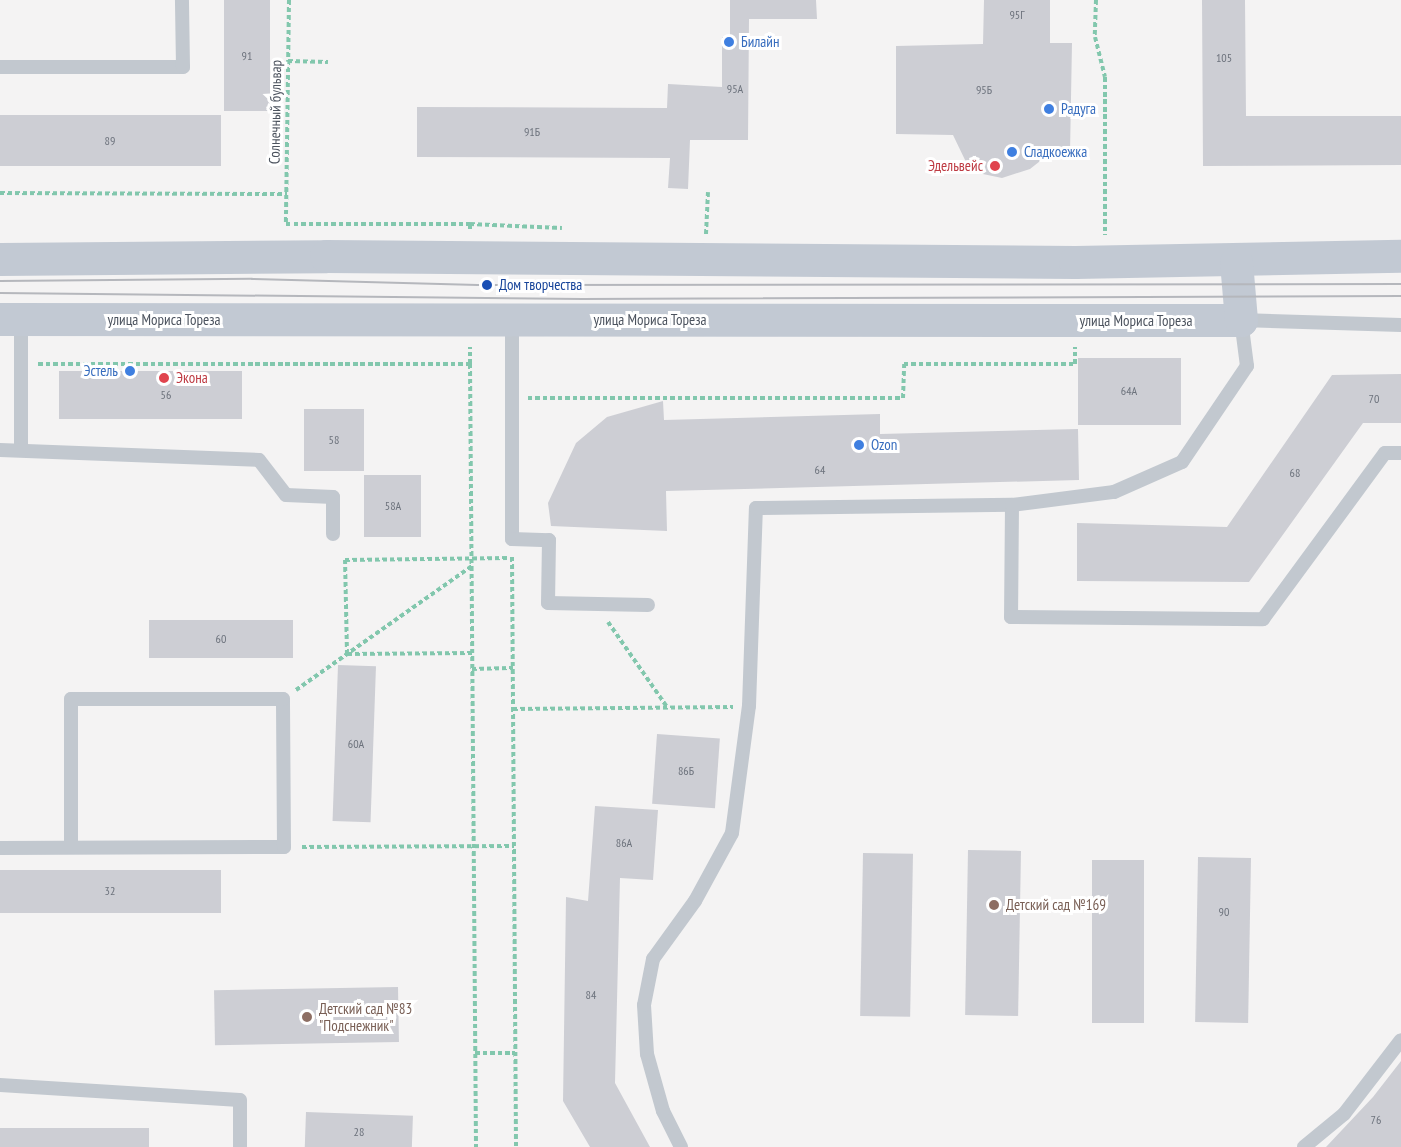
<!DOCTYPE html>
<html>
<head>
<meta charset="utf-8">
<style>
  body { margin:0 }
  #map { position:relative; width:1401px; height:1147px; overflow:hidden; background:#f4f3f3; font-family:"PT Sans Narrow",sans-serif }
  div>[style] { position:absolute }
  .building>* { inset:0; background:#cdced4; transform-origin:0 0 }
  .path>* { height:4px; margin-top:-2px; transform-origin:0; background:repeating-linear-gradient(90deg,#82c7ad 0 4.5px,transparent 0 7.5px) }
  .lane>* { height:14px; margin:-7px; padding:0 7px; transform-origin:7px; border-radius:7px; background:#c2c8cf }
  .secondary>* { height:33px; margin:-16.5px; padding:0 16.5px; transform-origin:16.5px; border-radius:16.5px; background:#c2c9d3 }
  .tram>* { height:1.5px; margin:-0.75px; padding:0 0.75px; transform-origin:0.75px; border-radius:0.75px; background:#b5b7bc }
  .dots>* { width:16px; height:16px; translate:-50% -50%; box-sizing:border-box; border:3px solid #fff; border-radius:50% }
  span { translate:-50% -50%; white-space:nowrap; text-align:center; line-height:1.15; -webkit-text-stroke:6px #fff; paint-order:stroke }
  .number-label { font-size:12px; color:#6c727c }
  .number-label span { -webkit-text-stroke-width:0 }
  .shop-label { font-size:15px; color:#366cbe }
  .left { translate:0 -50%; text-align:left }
  .right { translate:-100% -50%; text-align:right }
  .street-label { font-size:15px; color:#4c535e }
  .health-label { font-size:15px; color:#be3a42 }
  .transit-label { font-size:15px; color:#164399 }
  .education-label { font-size:15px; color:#785e54 }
</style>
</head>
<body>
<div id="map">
  <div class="building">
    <div style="left:224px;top:0;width:46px;height:111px"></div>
    <div style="clip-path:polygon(730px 0,816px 0,817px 19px,749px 19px,748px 140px,690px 140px,688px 189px,668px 188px,670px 158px,417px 157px,417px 107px,667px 108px,668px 84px,722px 87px,722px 37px,730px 37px)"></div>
    <div style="clip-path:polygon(984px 0,1050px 0,1050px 43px,1072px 43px,1070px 153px,1049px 154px,1030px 169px,1002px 178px,978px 173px,966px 162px,953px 135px,896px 134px,896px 46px,983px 44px)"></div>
    <div style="clip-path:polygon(1202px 0,1245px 0,1246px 116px,1401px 116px,1401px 165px,1203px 166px)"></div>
    <div style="left:221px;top:115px;width:51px;height:221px;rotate:90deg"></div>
    <div style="left:1078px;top:358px;width:103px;height:67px"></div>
    <div style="left:59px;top:371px;width:183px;height:48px"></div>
    <div style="clip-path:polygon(1401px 374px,1401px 423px,1363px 423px,1249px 582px,1077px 581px,1077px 523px,1227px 527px,1332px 375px)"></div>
    <div style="clip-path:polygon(663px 401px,664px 420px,880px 414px,880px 434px,1078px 429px,1079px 480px,666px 491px,667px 531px,551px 526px,548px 503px,576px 443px,607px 417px)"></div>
    <div style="left:304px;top:409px;width:60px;height:62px"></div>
    <div style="left:364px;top:475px;width:57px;height:62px"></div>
    <div style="left:149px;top:620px;width:144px;height:38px"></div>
    <div style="left:338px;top:665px;width:38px;height:156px;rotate:2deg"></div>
    <div style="left:657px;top:734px;width:63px;height:70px;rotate:4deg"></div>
    <div style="clip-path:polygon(595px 806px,658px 810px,653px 880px,620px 878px,615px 1083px,650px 1147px,590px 1147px,563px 1101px,566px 897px,588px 901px)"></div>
    <div style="left:968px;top:850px;width:53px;height:165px;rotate:1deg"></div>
    <div style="left:863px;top:853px;width:50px;height:163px;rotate:1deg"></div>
    <div style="left:1198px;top:857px;width:53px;height:165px;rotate:1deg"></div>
    <div style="left:1092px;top:860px;width:52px;height:163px"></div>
    <div style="left:0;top:870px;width:221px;height:43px"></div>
    <div style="left:398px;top:987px;width:55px;height:184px;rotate:89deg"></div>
    <div style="clip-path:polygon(1401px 1061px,1401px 1147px,1326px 1147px,1373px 1097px)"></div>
    <div style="left:306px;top:1112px;width:107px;height:35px;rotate:2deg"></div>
    <div style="left:0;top:1128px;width:149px;height:19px"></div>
  </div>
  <div class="path">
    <div style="left:289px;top:0;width:224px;rotate:90.8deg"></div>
    <div style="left:286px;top:224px;width:184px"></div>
    <div style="left:470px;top:224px;width:7px;rotate:90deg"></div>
    <div style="left:1096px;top:0;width:37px;rotate:92deg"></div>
    <div style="left:1095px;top:37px;width:41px;rotate:76deg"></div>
    <div style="left:1105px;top:77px;width:158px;rotate:90deg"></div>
    <div style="left:288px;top:61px;width:40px;rotate:1.4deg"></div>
    <div style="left:0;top:193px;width:287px;rotate:0.2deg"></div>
    <div style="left:470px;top:224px;width:92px;rotate:2.5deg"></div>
    <div style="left:706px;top:234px;width:42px;rotate:-87.3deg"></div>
    <div style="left:38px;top:364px;width:432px"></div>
    <div style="left:470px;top:364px;width:17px;rotate:-90deg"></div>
    <div style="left:470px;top:364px;width:783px;rotate:89.56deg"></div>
    <div style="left:528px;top:398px;width:375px"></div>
    <div style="left:903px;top:398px;width:34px;rotate:-88deg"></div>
    <div style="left:904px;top:364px;width:171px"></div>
    <div style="left:1075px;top:364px;width:17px;rotate:-90deg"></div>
    <div style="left:512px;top:557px;width:590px;rotate:89.61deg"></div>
    <div style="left:608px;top:622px;width:103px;rotate:55.2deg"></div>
    <div style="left:472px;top:653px;width:125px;rotate:179.5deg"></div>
    <div style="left:347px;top:654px;width:94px;rotate:-91.2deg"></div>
    <div style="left:345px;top:560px;width:164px;rotate:-0.7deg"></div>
    <div style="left:472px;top:669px;width:41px;rotate:-1.4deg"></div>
    <div style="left:296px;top:690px;width:215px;rotate:-35.2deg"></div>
    <div style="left:513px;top:709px;width:220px;rotate:-0.5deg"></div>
    <div style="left:302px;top:847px;width:212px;rotate:-0.3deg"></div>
    <div style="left:475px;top:1053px;width:40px"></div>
  </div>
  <div class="lane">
    <div style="left:0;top:67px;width:183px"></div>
    <div style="left:183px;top:67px;width:67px;rotate:-90.9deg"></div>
    <div style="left:512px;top:320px;width:219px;rotate:90deg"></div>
    <div style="left:512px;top:539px;width:37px;rotate:2deg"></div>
    <div style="left:549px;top:540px;width:63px;rotate:90.9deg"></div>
    <div style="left:548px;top:603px;width:100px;rotate:1.1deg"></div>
    <div style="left:21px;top:448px;width:129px;rotate:-90deg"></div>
    <div style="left:0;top:450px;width:259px;rotate:2.2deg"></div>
    <div style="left:259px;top:460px;width:44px;rotate:52.4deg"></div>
    <div style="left:286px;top:495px;width:47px;rotate:2.4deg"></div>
    <div style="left:333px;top:497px;width:37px;rotate:90deg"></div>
    <div style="left:1012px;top:505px;width:112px;rotate:90.5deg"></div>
    <div style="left:1011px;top:617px;width:252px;rotate:0.5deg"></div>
    <div style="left:1263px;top:619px;width:206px;rotate:-53.7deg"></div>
    <div style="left:1385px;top:453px;width:16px"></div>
    <div style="left:0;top:848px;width:284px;rotate:-0.2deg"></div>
    <div style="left:284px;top:847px;width:148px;rotate:-90.4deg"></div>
    <div style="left:283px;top:699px;width:212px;rotate:180deg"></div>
    <div style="left:71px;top:699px;width:148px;rotate:90deg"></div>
    <div style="left:0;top:1085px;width:240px;rotate:3.6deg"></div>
    <div style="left:240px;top:1100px;width:47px;rotate:90deg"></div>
    <div style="left:681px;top:1147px;width:40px;rotate:-116.6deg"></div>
    <div style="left:663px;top:1111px;width:59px;rotate:-105.7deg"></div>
    <div style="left:647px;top:1054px;width:49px;rotate:-93.5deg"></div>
    <div style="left:644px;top:1005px;width:47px;rotate:-78.9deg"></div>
    <div style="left:653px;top:959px;width:72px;rotate:-54.1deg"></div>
    <div style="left:695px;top:901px;width:77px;rotate:-61.4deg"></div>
    <div style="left:732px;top:833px;width:128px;rotate:-82.4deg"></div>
    <div style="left:749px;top:706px;width:198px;rotate:-88deg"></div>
    <div style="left:756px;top:508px;width:256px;rotate:-0.7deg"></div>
    <div style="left:1012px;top:505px;width:103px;rotate:-7.3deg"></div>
    <div style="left:1114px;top:492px;width:74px;rotate:-23.8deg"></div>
    <div style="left:1182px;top:462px;width:116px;rotate:-55.9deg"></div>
    <div style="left:1247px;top:366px;width:46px;rotate:-97.4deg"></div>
    <div style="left:1241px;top:320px;width:160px;rotate:1.8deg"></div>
    <div style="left:1304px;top:1147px;width:52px;rotate:-39.5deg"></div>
    <div style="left:1344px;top:1114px;width:93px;rotate:-52.4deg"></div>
  </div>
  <div class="secondary">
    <div style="left:0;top:259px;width:326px;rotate:-0.5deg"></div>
    <div style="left:326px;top:256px;width:749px;rotate:0.46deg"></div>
    <div style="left:1075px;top:262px;width:326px;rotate:-1.1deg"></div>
    <div style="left:0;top:319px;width:1241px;rotate:0.05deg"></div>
    <div style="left:1241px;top:320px;width:58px;rotate:-94.9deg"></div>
  </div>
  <div class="tram">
    <div style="left:0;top:281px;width:252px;rotate:-0.5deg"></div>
    <div style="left:252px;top:279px;width:235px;rotate:1.5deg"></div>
    <div style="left:487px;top:285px;width:914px;rotate:-0.06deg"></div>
    <div style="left:0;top:293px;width:582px;rotate:0.59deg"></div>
    <div style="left:582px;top:299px;width:819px;rotate:-0.21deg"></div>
  </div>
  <div class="dots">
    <div style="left:729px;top:42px;background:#3f7fe0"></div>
    <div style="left:1049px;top:109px;background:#3f7fe0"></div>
    <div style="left:1012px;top:152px;background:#3f7fe0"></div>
    <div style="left:995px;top:166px;background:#e0444e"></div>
    <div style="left:487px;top:285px;background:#1a4fb4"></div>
    <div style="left:130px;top:371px;background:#3f7fe0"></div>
    <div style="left:164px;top:378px;background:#e0444e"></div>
    <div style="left:859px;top:445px;background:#3f7fe0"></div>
    <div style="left:994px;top:905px;background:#8d6e63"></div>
    <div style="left:307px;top:1017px;background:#8d6e63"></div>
  </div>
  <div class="number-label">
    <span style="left:1017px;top:15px">95Г</span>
    <span style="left:247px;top:56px">91</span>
    <span style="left:1224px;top:58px">105</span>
    <span style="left:735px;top:89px">95А</span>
    <span style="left:984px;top:90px">95Б</span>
    <span style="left:532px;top:132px">91Б</span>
    <span style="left:110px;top:141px">89</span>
    <span style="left:1129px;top:391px">64А</span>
    <span style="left:166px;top:395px">56</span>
    <span style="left:1374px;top:399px">70</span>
    <span style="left:334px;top:440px">58</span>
    <span style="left:820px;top:470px">64</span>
    <span style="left:1295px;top:473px">68</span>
    <span style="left:393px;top:506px">58А</span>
    <span style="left:221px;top:639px">60</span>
    <span style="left:356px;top:744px">60А</span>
    <span style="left:686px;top:771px">86Б</span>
    <span style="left:624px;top:843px">86А</span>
    <span style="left:110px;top:891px">32</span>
    <span style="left:1224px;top:912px">90</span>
    <span style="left:591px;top:995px">84</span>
    <span style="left:1376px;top:1120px">76</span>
    <span style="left:359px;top:1132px">28</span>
  </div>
  <div class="shop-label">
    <span class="left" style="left:741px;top:42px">Билайн</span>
    <span class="left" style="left:1061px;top:109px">Радуга</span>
    <span class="left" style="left:1024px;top:152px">Сладкоежка</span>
    <span class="right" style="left:118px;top:371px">Эстель</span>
    <span class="left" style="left:871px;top:445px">Ozon</span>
  </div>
  <div class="street-label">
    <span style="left:275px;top:112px;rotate:-89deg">Солнечный бульвар</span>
    <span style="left:164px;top:320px">улица Мориса Тореза</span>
    <span style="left:650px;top:320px">улица Мориса Тореза</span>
    <span style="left:1136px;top:321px">улица Мориса Тореза</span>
  </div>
  <div class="health-label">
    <span class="right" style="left:983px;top:166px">Эдельвейс</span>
    <span class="left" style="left:176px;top:378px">Экона</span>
  </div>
  <div class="transit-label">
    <span class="left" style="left:499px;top:285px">Дом творчества</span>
  </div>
  <div class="education-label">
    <span class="left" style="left:1006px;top:905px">Детский сад №169</span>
    <span class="left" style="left:319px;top:1017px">Детский сад №83<br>"Подснежник"</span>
  </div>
</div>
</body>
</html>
